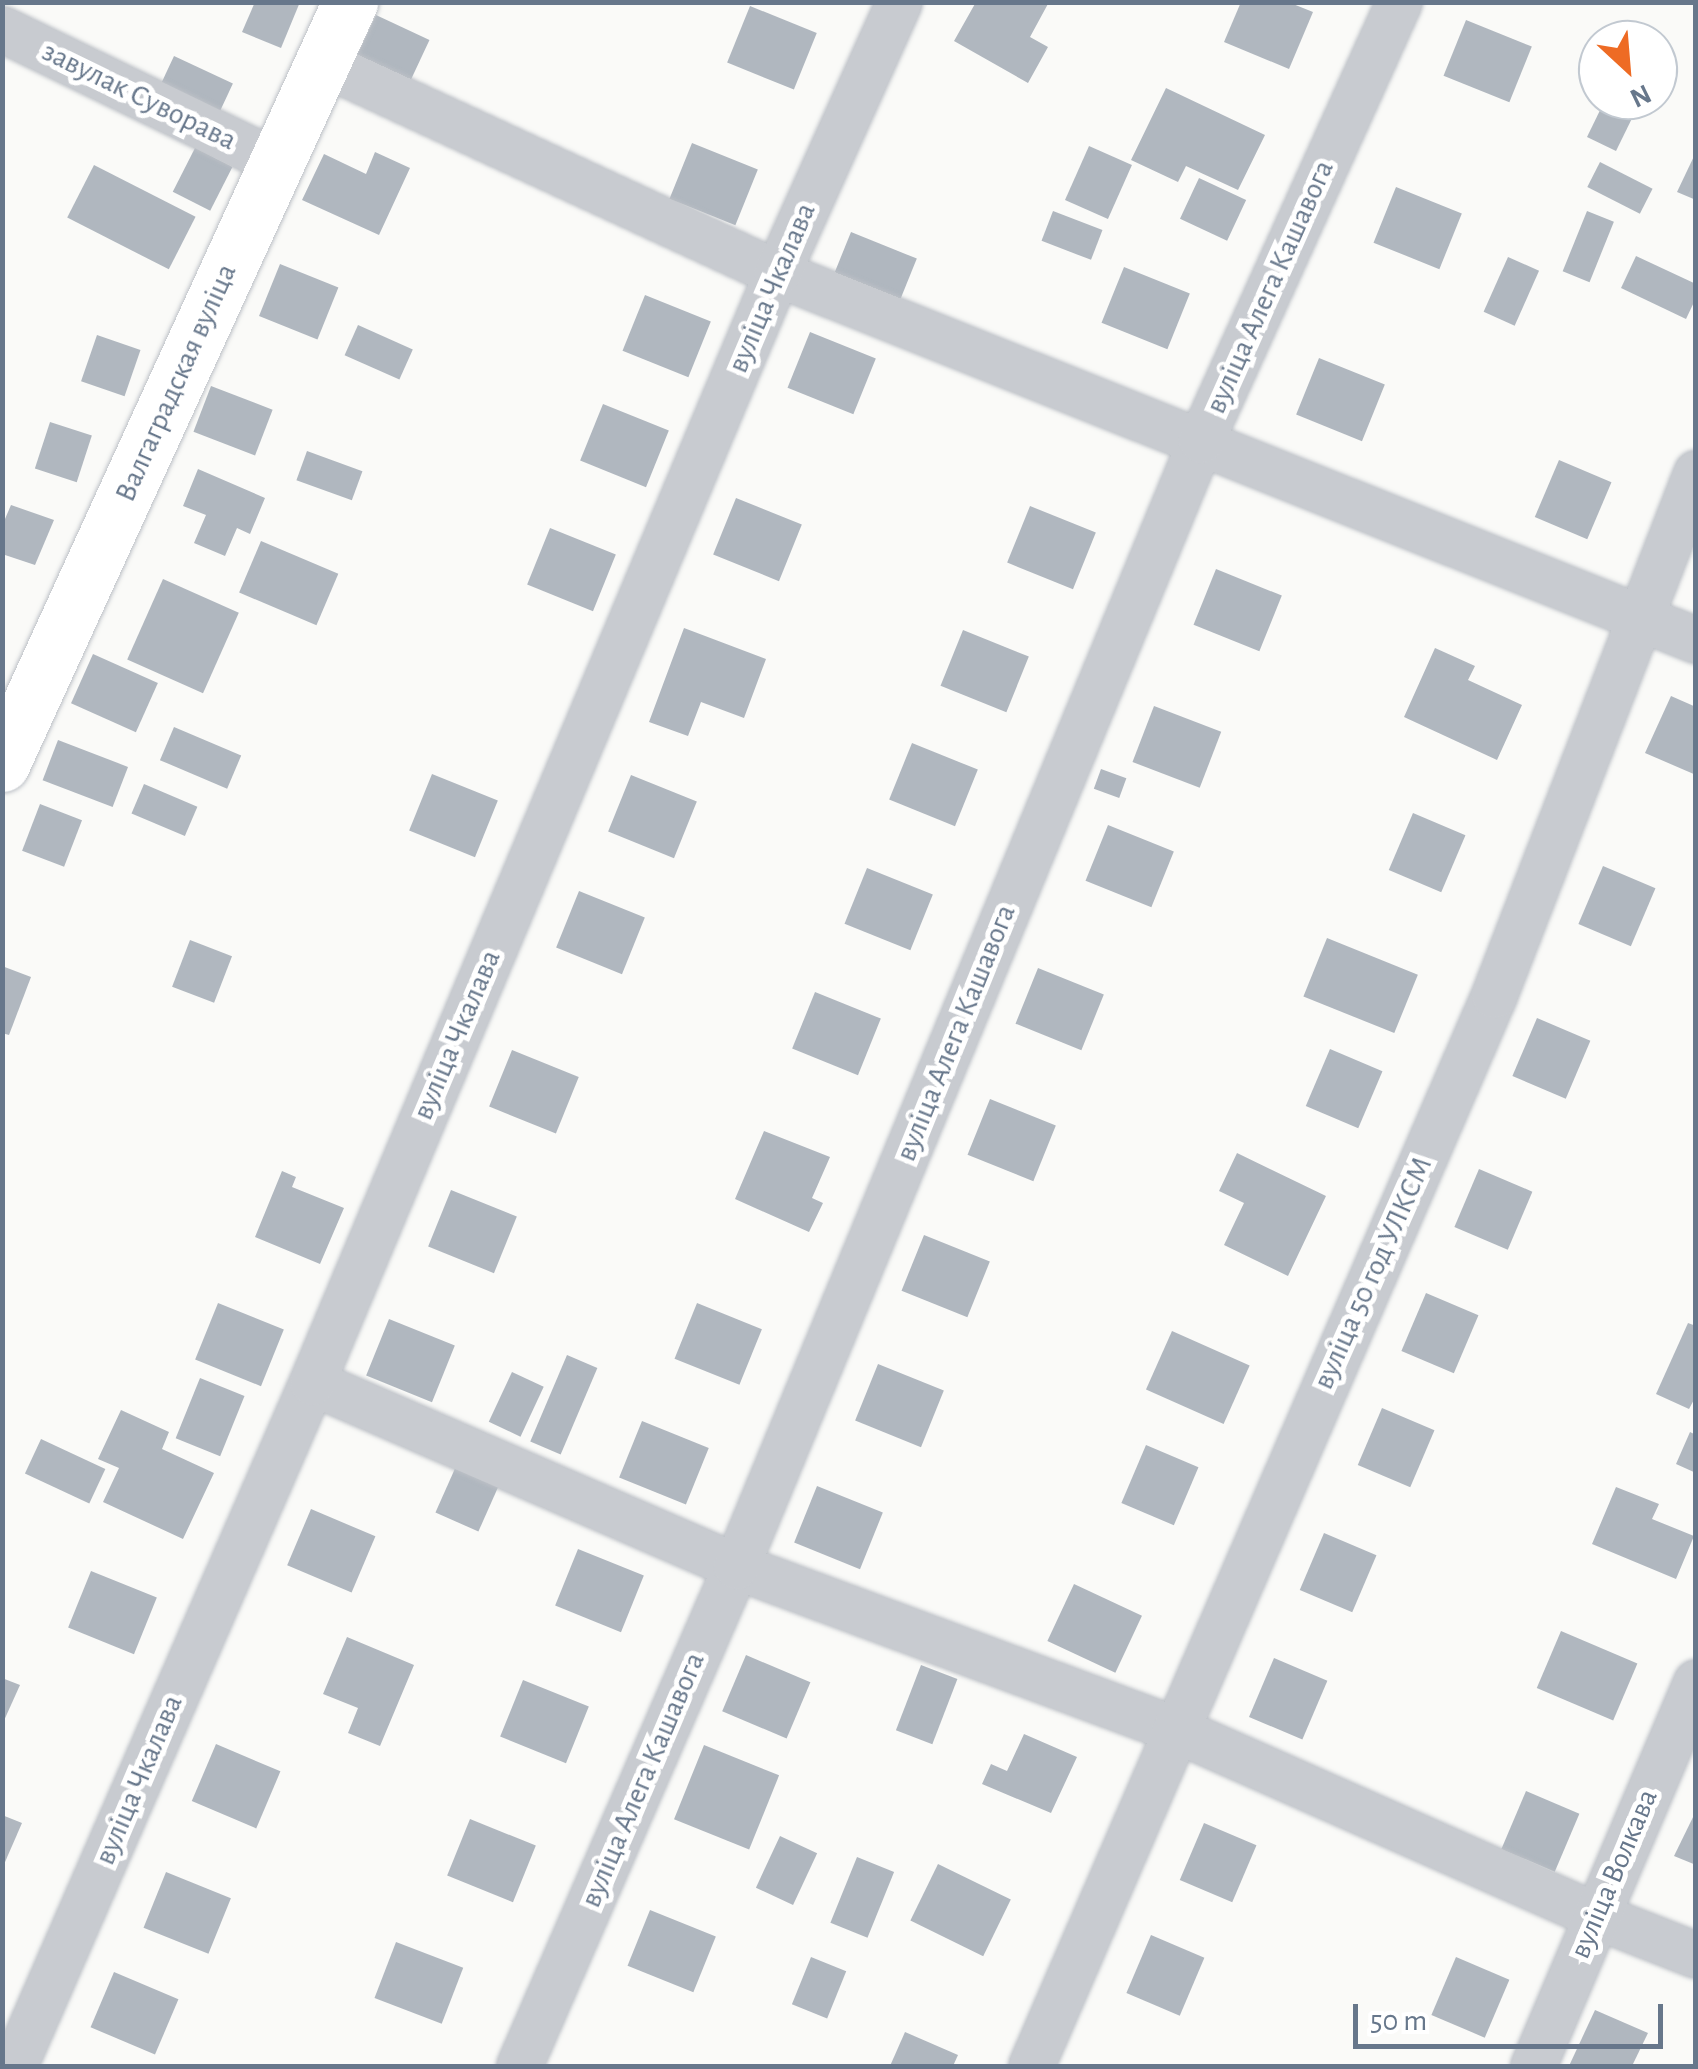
<!DOCTYPE html>
<html>
<head>
<meta charset="utf-8">
<style>
  body { margin:0 }
  #map { position:relative; width:1698px; height:2069px; overflow:hidden; background:#fafaf8; font-family:"Alegreya Sans",sans-serif }
  div>[style] { position:absolute }
  .building>* { inset:0; background:#b0b7bf; transform-origin:0 0 }
  .roads { filter:drop-shadow(0 0 2px #bcc0c6) drop-shadow(0 0 2px #bcc0c6) }
  .street>* { height:45px; margin:-22.5px; padding:0 22.5px; transform-origin:22.5px; border-radius:22.5px; background:#c8cbd0 }
  .secondary>* { height:55px; margin:-27.5px; padding:0 27.5px; transform-origin:27.5px; border-radius:27.5px; background:#fff }
  span { translate:-50% -50%; white-space:nowrap; text-align:center; line-height:1.15; -webkit-text-stroke:10px #fff; paint-order:stroke }
  .street-label { font-size:30px; color:#67778b }
  .frame { position:absolute; inset:0; border:5px solid #67778b; pointer-events:none }
  .north { position:absolute; left:1578px; top:20px; width:100px; height:100px; box-sizing:border-box; background:#fff; border:2px solid #c2c9d1; border-radius:50%; rotate:154deg; font-size:28px; font-weight:700; line-height:40px; text-align:center; color:#67778b }
  .north::after { content:''; display:block; margin:auto; width:35px; height:45px; background:#ee6b24; clip-path:polygon(50% 0,100% 100%,50% 72%,0 100%) }
  .scale { position:absolute; left:1353px; top:2004px; width:310px; height:45px; box-sizing:border-box; border:5px solid #67778b; border-top:0; padding-left:12px; font-size:30px; line-height:35px; white-space:nowrap; color:#67778b; -webkit-text-stroke:8px #fff; paint-order:stroke }
</style>
</head>
<body>
<div id="map">
  <div class="building">
    <div style="clip-path:polygon(255px 2px,300px 2px,281px 48px,242px 32px)"></div>
    <div style="clip-path:polygon(976px 2px,1049px 2px,1030px 37px,1048px 47px,1028px 83px,954px 41px)"></div>
    <div style="clip-path:polygon(1241px 2px,1288px 2px,1313px 12px,1289px 69px,1224px 42px)"></div>
    <div style="left:750px;top:6px;width:72px;height:61px;rotate:22deg"></div>
    <div style="left:376px;top:15px;width:59px;height:50px;rotate:25deg"></div>
    <div style="left:1466px;top:20px;width:71px;height:60px;rotate:22deg"></div>
    <div style="left:174px;top:56px;width:65px;height:42px;rotate:25deg"></div>
    <div style="clip-path:polygon(1166px 88px,1265px 135px,1238px 190px,1186px 166px,1178px 182px,1131px 160px)"></div>
    <div style="clip-path:polygon(1605px 100px,1641px 100px,1616px 151px,1587px 137px)"></div>
    <div style="left:692px;top:143px;width:71px;height:60px;rotate:22deg"></div>
    <div style="left:1089px;top:146px;width:47px;height:59px;rotate:24deg"></div>
    <div style="left:195px;top:148px;width:42px;height:49px;rotate:27deg"></div>
    <div style="clip-path:polygon(375px 152px,410px 168px,379px 235px,302px 200px,324px 154px,366px 174px)"></div>
    <div style="clip-path:polygon(1696px 152px,1696px 200px,1677px 192px)"></div>
    <div style="left:1600px;top:162px;width:59px;height:28px;rotate:27deg"></div>
    <div style="left:94px;top:165px;width:114px;height:59px;rotate:27deg"></div>
    <div style="left:1199px;top:178px;width:52px;height:45px;rotate:25deg"></div>
    <div style="left:1396px;top:187px;width:71px;height:60px;rotate:22deg"></div>
    <div style="left:1053px;top:211px;width:53px;height:32px;rotate:21deg"></div>
    <div style="left:1587px;top:211px;width:29px;height:65px;rotate:22deg"></div>
    <div style="left:851px;top:232px;width:71px;height:45px;rotate:22deg"></div>
    <div style="clip-path:polygon(1636px 256px,1696px 284px,1696px 298px,1686px 319px,1621px 288px)"></div>
    <div style="left:1508px;top:257px;width:34px;height:60px;rotate:24deg"></div>
    <div style="left:280px;top:264px;width:63px;height:56px;rotate:22deg"></div>
    <div style="left:1124px;top:267px;width:71px;height:60px;rotate:22deg"></div>
    <div style="left:645px;top:295px;width:71px;height:60px;rotate:22deg"></div>
    <div style="left:358px;top:325px;width:60px;height:33px;rotate:24deg"></div>
    <div style="left:810px;top:332px;width:71px;height:60px;rotate:22deg"></div>
    <div style="left:97px;top:335px;width:46px;height:49px;rotate:19deg"></div>
    <div style="left:1319px;top:358px;width:71px;height:61px;rotate:22deg"></div>
    <div style="left:211px;top:386px;width:66px;height:49px;rotate:21deg"></div>
    <div style="left:603px;top:404px;width:71px;height:61px;rotate:22deg"></div>
    <div style="left:50px;top:422px;width:44px;height:49px;rotate:18deg"></div>
    <div style="left:307px;top:451px;width:59px;height:31px;rotate:20deg"></div>
    <div style="left:1559px;top:460px;width:57px;height:62px;rotate:23deg"></div>
    <div style="clip-path:polygon(198px 469px,265px 498px,250px 534px,237px 528px,225px 556px,194px 543px,206px 515px,183px 506px)"></div>
    <div style="left:736px;top:498px;width:71px;height:61px;rotate:22deg"></div>
    <div style="clip-path:polygon(11px 505px,54px 520px,35px 565px,2px 554px,2px 526px)"></div>
    <div style="left:1030px;top:506px;width:71px;height:61px;rotate:22deg"></div>
    <div style="left:550px;top:528px;width:71px;height:61px;rotate:22deg"></div>
    <div style="left:261px;top:541px;width:84px;height:56px;rotate:23deg"></div>
    <div style="left:1216px;top:569px;width:71px;height:60px;rotate:22deg"></div>
    <div style="left:163px;top:579px;width:83px;height:88px;rotate:24deg"></div>
    <div style="clip-path:polygon(684px 628px,766px 659px,744px 718px,701px 702px,688px 736px,649px 722px)"></div>
    <div style="left:963px;top:630px;width:71px;height:60px;rotate:22deg"></div>
    <div style="clip-path:polygon(1435px 648px,1475px 666px,1468px 680px,1522px 705px,1497px 760px,1404px 717px)"></div>
    <div style="left:93px;top:654px;width:71px;height:54px;rotate:24deg"></div>
    <div style="clip-path:polygon(1671px 696px,1696px 707px,1696px 775px,1645px 753px)"></div>
    <div style="left:1154px;top:706px;width:72px;height:60px;rotate:21deg"></div>
    <div style="left:174px;top:727px;width:73px;height:36px;rotate:23deg"></div>
    <div style="left:58px;top:740px;width:75px;height:43px;rotate:21deg"></div>
    <div style="left:912px;top:743px;width:71px;height:61px;rotate:22deg"></div>
    <div style="left:1101px;top:769px;width:27px;height:21px;rotate:20deg"></div>
    <div style="left:432px;top:774px;width:71px;height:61px;rotate:22deg"></div>
    <div style="left:631px;top:775px;width:71px;height:61px;rotate:22deg"></div>
    <div style="left:144px;top:784px;width:58px;height:32px;rotate:23deg"></div>
    <div style="left:40px;top:804px;width:45px;height:50px;rotate:21deg"></div>
    <div style="left:1413px;top:813px;width:57px;height:62px;rotate:23deg"></div>
    <div style="left:1108px;top:825px;width:71px;height:60px;rotate:22deg"></div>
    <div style="left:1603px;top:866px;width:57px;height:63px;rotate:23deg"></div>
    <div style="left:867px;top:868px;width:71px;height:60px;rotate:22deg"></div>
    <div style="left:579px;top:891px;width:71px;height:61px;rotate:22deg"></div>
    <div style="left:1327px;top:938px;width:98px;height:63px;rotate:22deg"></div>
    <div style="left:190px;top:940px;width:45px;height:50px;rotate:21deg"></div>
    <div style="clip-path:polygon(2px 966px,31px 977px,9px 1035px,2px 1033px)"></div>
    <div style="left:1038px;top:968px;width:71px;height:60px;rotate:22deg"></div>
    <div style="left:815px;top:992px;width:71px;height:61px;rotate:22deg"></div>
    <div style="left:1537px;top:1018px;width:58px;height:63px;rotate:23deg"></div>
    <div style="left:1330px;top:1049px;width:57px;height:62px;rotate:23deg"></div>
    <div style="left:512px;top:1050px;width:72px;height:61px;rotate:22deg"></div>
    <div style="left:990px;top:1099px;width:71px;height:60px;rotate:22deg"></div>
    <div style="clip-path:polygon(764px 1131px,830px 1157px,812px 1198px,823px 1203px,809px 1232px,735px 1199px)"></div>
    <div style="clip-path:polygon(1237px 1153px,1326px 1196px,1288px 1276px,1224px 1245px,1244px 1203px,1219px 1191px)"></div>
    <div style="left:1479px;top:1169px;width:58px;height:63px;rotate:23deg"></div>
    <div style="clip-path:polygon(282px 1171px,296px 1177px,292px 1187px,344px 1208px,320px 1264px,255px 1237px)"></div>
    <div style="left:451px;top:1190px;width:71px;height:61px;rotate:22deg"></div>
    <div style="left:924px;top:1235px;width:71px;height:60px;rotate:22deg"></div>
    <div style="left:1426px;top:1293px;width:57px;height:63px;rotate:23deg"></div>
    <div style="left:218px;top:1303px;width:71px;height:61px;rotate:22deg"></div>
    <div style="left:697px;top:1303px;width:70px;height:60px;rotate:22deg"></div>
    <div style="left:389px;top:1319px;width:71px;height:61px;rotate:22deg"></div>
    <div style="clip-path:polygon(1688px 1323px,1696px 1326px,1696px 1396px,1689px 1409px,1656px 1394px)"></div>
    <div style="left:1172px;top:1331px;width:85px;height:64px;rotate:24deg"></div>
    <div style="left:567px;top:1355px;width:33px;height:94px;rotate:23deg"></div>
    <div style="left:878px;top:1364px;width:71px;height:61px;rotate:22deg"></div>
    <div style="left:512px;top:1372px;width:35px;height:55px;rotate:25deg"></div>
    <div style="left:200px;top:1378px;width:48px;height:65px;rotate:22deg"></div>
    <div style="left:1382px;top:1408px;width:57px;height:62px;rotate:23deg"></div>
    <div style="clip-path:polygon(121px 1410px,169px 1432px,162px 1449px,214px 1473px,183px 1539px,103px 1502px,119px 1468px,98px 1459px)"></div>
    <div style="left:642px;top:1421px;width:72px;height:61px;rotate:22deg"></div>
    <div style="clip-path:polygon(1690px 1432px,1696px 1435px,1696px 1473px,1676px 1464px)"></div>
    <div style="left:41px;top:1439px;width:71px;height:38px;rotate:25deg"></div>
    <div style="left:1146px;top:1445px;width:57px;height:63px;rotate:23deg"></div>
    <div style="left:457px;top:1464px;width:47px;height:53px;rotate:24deg"></div>
    <div style="left:817px;top:1486px;width:71px;height:61px;rotate:22deg"></div>
    <div style="clip-path:polygon(1616px 1487px,1659px 1504px,1652px 1519px,1694px 1536px,1676px 1579px,1592px 1544px)"></div>
    <div style="left:311px;top:1509px;width:70px;height:61px;rotate:23deg"></div>
    <div style="left:1324px;top:1533px;width:57px;height:62px;rotate:23deg"></div>
    <div style="left:578px;top:1549px;width:71px;height:61px;rotate:22deg"></div>
    <div style="left:91px;top:1571px;width:71px;height:61px;rotate:22deg"></div>
    <div style="left:1074px;top:1584px;width:75px;height:63px;rotate:25deg"></div>
    <div style="left:1561px;top:1631px;width:83px;height:62px;rotate:23deg"></div>
    <div style="clip-path:polygon(347px 1637px,414px 1665px,380px 1746px,348px 1733px,358px 1708px,323px 1694px)"></div>
    <div style="left:746px;top:1655px;width:70px;height:61px;rotate:23deg"></div>
    <div style="left:1274px;top:1658px;width:58px;height:64px;rotate:23deg"></div>
    <div style="left:921px;top:1665px;width:39px;height:70px;rotate:21deg"></div>
    <div style="clip-path:polygon(2px 1678px,20px 1685px,2px 1725px)"></div>
    <div style="left:523px;top:1680px;width:71px;height:61px;rotate:22deg"></div>
    <div style="clip-path:polygon(1024px 1734px,1077px 1757px,1051px 1813px,982px 1784px,991px 1764px,1007px 1771px)"></div>
    <div style="left:216px;top:1744px;width:70px;height:62px;rotate:23deg"></div>
    <div style="left:704px;top:1745px;width:81px;height:80px;rotate:22deg"></div>
    <div style="left:1526px;top:1791px;width:58px;height:63px;rotate:23deg"></div>
    <div style="clip-path:polygon(1696px 1811px,1696px 1865px,1674px 1856px)"></div>
    <div style="clip-path:polygon(2px 1815px,22px 1823px,2px 1869px)"></div>
    <div style="left:470px;top:1819px;width:71px;height:61px;rotate:22deg"></div>
    <div style="left:1204px;top:1823px;width:57px;height:62px;rotate:23deg"></div>
    <div style="left:780px;top:1836px;width:41px;height:57px;rotate:25deg"></div>
    <div style="left:857px;top:1857px;width:40px;height:71px;rotate:22deg"></div>
    <div style="left:938px;top:1864px;width:81px;height:63px;rotate:26deg"></div>
    <div style="left:166px;top:1872px;width:70px;height:60px;rotate:22deg"></div>
    <div style="left:650px;top:1910px;width:71px;height:60px;rotate:22deg"></div>
    <div style="left:1151px;top:1935px;width:58px;height:63px;rotate:23deg"></div>
    <div style="left:396px;top:1942px;width:72px;height:60px;rotate:21deg"></div>
    <div style="left:811px;top:1957px;width:38px;height:51px;rotate:22deg"></div>
    <div style="left:1456px;top:1957px;width:58px;height:63px;rotate:23deg"></div>
    <div style="left:114px;top:1972px;width:70px;height:60px;rotate:23deg"></div>
    <div style="clip-path:polygon(1595px 2010px,1648px 2033px,1632px 2066px,1569px 2066px)"></div>
    <div style="clip-path:polygon(905px 2032px,958px 2055px,953px 2066px,890px 2066px)"></div>
  </div>
  <div class="roads">
    <div class="street">
      <div style="left:2px;top:29px;width:305px;rotate:25.9deg"></div>
      <div style="left:323px;top:63px;width:500px;rotate:24.82deg"></div>
      <div style="left:777px;top:273px;width:990px;rotate:21.77deg"></div>
      <div style="left:312px;top:1382px;width:462px;rotate:23.5deg"></div>
      <div style="left:736px;top:1566px;width:468px;rotate:20.4deg"></div>
      <div style="left:1175px;top:1729px;width:462px;rotate:23.9deg"></div>
      <div style="left:1597px;top:1916px;width:106px;rotate:21.5deg"></div>
      <div style="left:14px;top:2066px;width:746px;rotate:-66.46deg"></div>
      <div style="left:312px;top:1382px;width:1203px;rotate:-67.25deg"></div>
      <div style="left:777px;top:273px;width:297px;rotate:-65.8deg"></div>
      <div style="left:519px;top:2066px;width:545px;rotate:-66.54deg"></div>
      <div style="left:736px;top:1566px;width:1218px;rotate:-67.56deg"></div>
      <div style="left:1201px;top:440px;width:481px;rotate:-65.7deg"></div>
      <div style="left:1031px;top:2066px;width:1167px;rotate:-66.62deg"></div>
      <div style="left:1494px;top:995px;width:560px;rotate:-68.84deg"></div>
      <div style="left:1533px;top:2066px;width:417px;rotate:-67deg"></div>
    </div>
    <div class="secondary">
      <div style="left:2px;top:764px;width:838px;rotate:-65.45deg"></div>
    </div>
  </div>
  <div class="street-label">
    <span style="left:139px;top:96px;rotate:26deg">завулак Суворава</span>
    <span style="left:1270px;top:287px;rotate:-66deg">вуліца Алега Кашавога</span>
    <span style="left:772px;top:288px;rotate:-67deg">вуліца Чкалава</span>
    <span style="left:176px;top:383px;rotate:-66deg">Валгаградская вуліца</span>
    <span style="left:956px;top:1033px;rotate:-68deg">вуліца Алега Кашавога</span>
    <span style="left:457px;top:1035px;rotate:-67deg">вуліца Чкалава</span>
    <span style="left:1373px;top:1273px;rotate:-66deg">вуліца 50 год УЛКСМ</span>
    <span style="left:139px;top:1780px;rotate:-67deg">вуліца Чкалава</span>
    <span style="left:643px;top:1780px;rotate:-67deg">вуліца Алега Кашавога</span>
    <span style="left:1614px;top:1874px;rotate:-67deg">вуліца Волкава</span>
  </div>
  <div class="frame"></div>
  <div class="north">N</div>
  <div class="scale">50 m</div>
</div>
</body>
</html>
